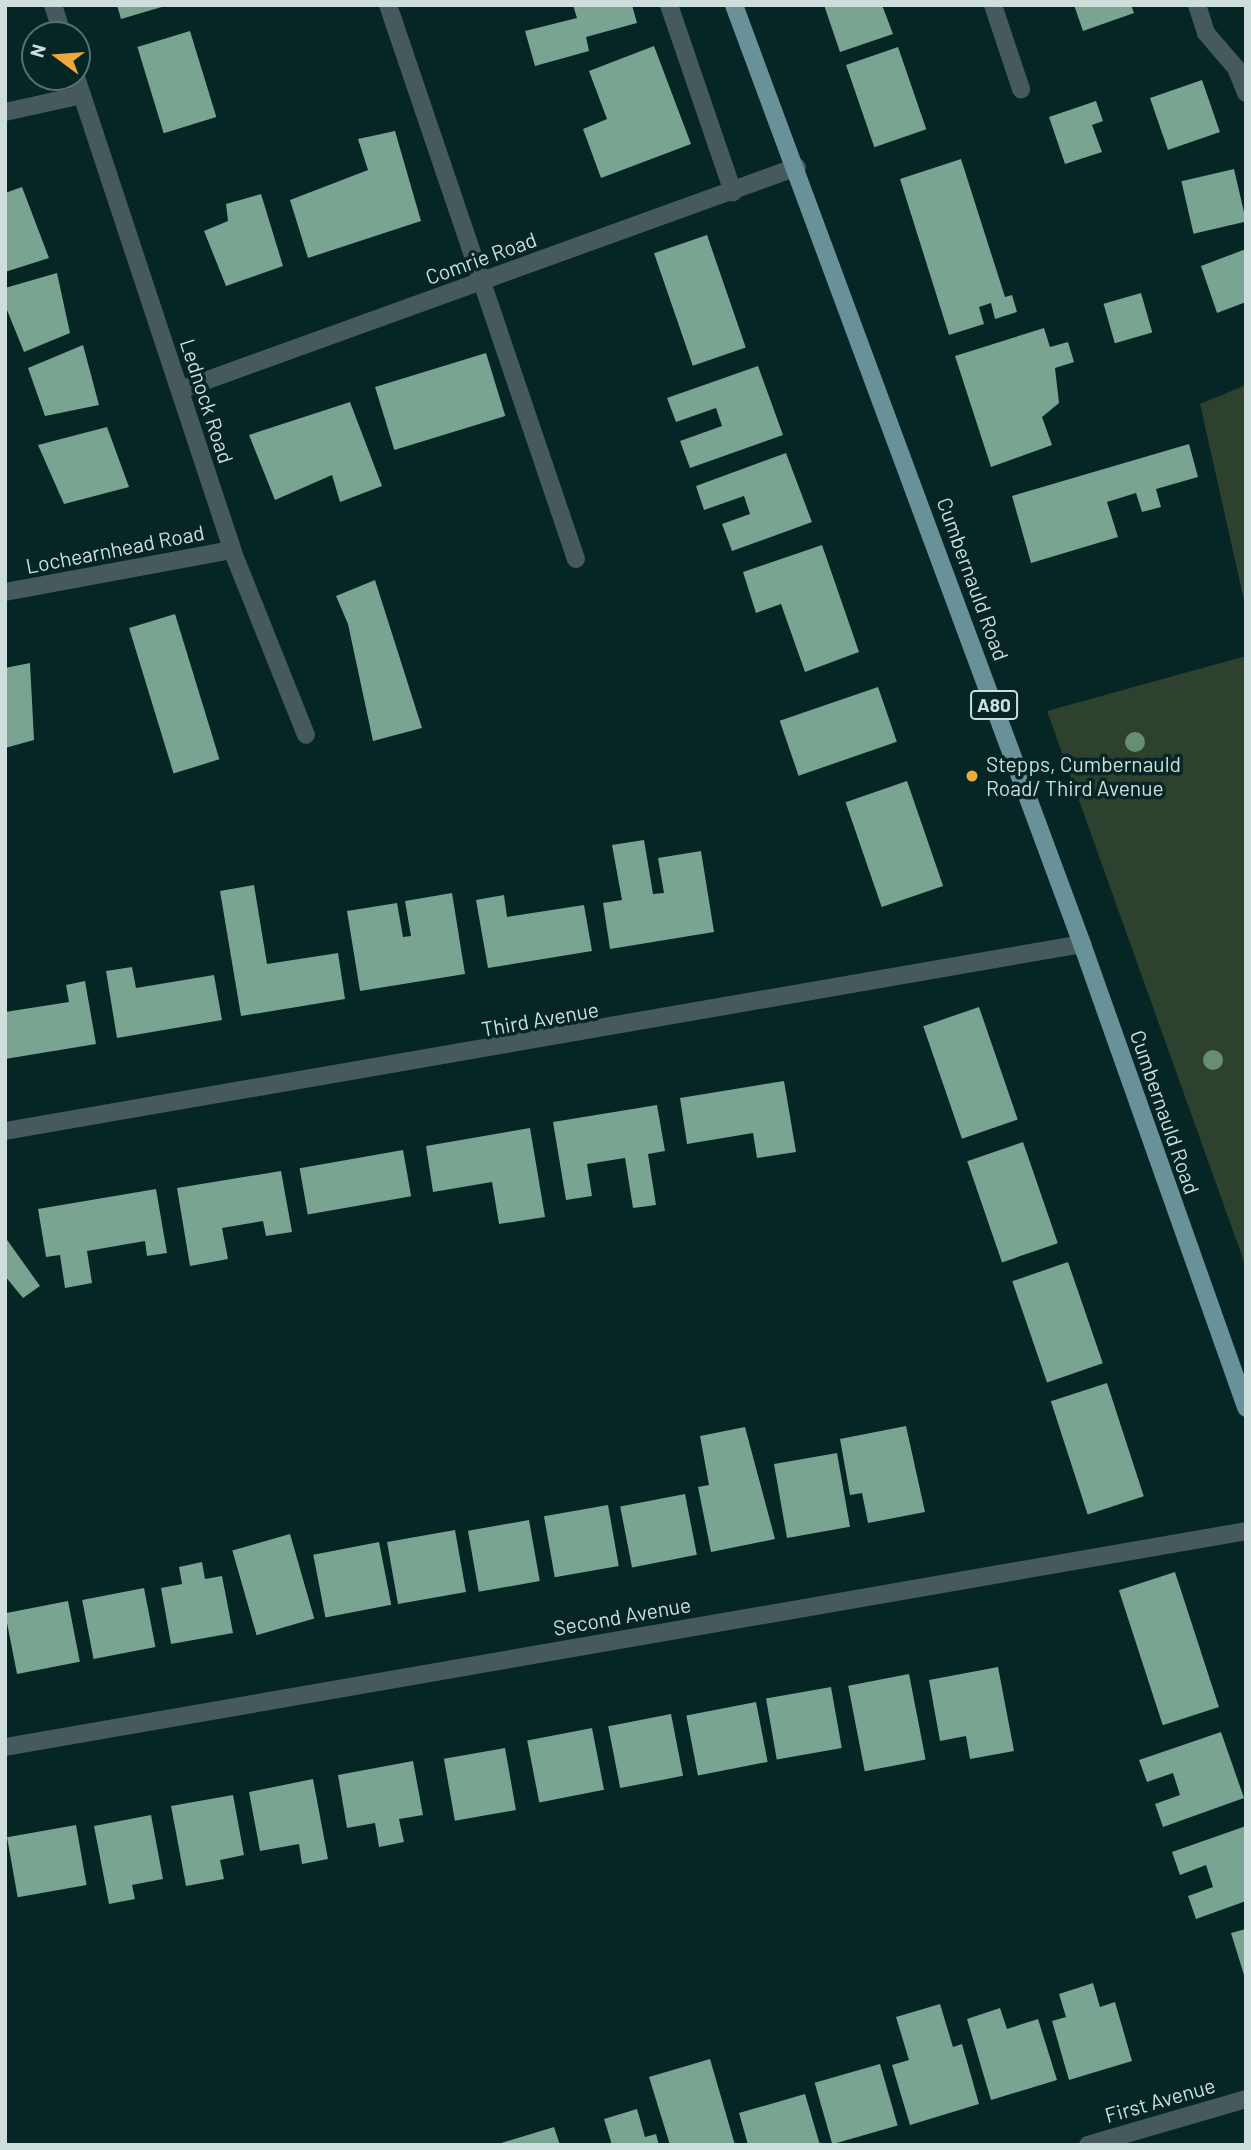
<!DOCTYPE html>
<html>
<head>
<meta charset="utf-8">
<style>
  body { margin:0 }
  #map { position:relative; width:1251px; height:2150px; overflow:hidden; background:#062625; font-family:Barlow,sans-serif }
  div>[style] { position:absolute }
  .green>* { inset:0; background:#2e412e }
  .building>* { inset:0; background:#79a492; transform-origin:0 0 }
  .lane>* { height:18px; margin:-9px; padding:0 9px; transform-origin:9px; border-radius:9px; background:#46595d }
  .street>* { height:18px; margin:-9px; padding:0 9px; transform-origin:9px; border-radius:9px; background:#46595d }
  .primary>* { height:18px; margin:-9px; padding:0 9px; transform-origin:9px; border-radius:9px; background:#69919a }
  .trees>* { width:20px; height:20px; margin:-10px; border-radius:50%; background:#658e72 }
  .dots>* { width:19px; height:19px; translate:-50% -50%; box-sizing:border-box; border:4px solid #062625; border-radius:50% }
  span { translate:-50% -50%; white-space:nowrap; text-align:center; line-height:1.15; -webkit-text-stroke:7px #062625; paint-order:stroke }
  .shield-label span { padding:2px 5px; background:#062625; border:2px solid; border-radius:5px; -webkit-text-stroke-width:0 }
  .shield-label { font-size:19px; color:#cddedd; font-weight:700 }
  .street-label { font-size:21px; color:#cddedd }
  .poi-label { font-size:21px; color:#cddedd }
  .left { translate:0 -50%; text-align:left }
  .frame { position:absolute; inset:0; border:7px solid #cddedd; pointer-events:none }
  .north { position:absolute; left:21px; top:21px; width:70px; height:70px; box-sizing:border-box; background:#062625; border:2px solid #56706f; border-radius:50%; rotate:286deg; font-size:19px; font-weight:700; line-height:28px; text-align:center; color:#cddedd }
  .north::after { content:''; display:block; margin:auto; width:24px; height:32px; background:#eea83c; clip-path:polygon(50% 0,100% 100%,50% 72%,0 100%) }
</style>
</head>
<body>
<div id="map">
  <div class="green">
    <div style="clip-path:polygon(1246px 385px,1246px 609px,1200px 404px)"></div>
    <div style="clip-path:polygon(1246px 656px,1246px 1267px,1047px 711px)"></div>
  </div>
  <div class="building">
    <div style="clip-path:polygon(117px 5px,165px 5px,165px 6px,121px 19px)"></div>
    <div style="clip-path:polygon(573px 5px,632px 5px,637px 23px,586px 37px,589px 51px,535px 66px,525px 31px,577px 18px)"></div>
    <div style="clip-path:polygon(824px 5px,882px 5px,893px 34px,840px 52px)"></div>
    <div style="clip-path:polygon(1074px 5px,1131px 5px,1134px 13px,1083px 31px)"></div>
    <div style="left:190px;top:31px;width:90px;height:55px;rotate:73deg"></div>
    <div style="clip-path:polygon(654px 46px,691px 144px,601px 178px,583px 129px,607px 119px,589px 71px)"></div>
    <div style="left:898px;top:47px;width:87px;height:55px;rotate:71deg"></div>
    <div style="left:1202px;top:80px;width:55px;height:55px;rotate:71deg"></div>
    <div style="clip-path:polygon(1096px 101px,1103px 121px,1092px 125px,1102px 152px,1065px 164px,1049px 117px)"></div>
    <div style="clip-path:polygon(395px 131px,421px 221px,308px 258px,290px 200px,368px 170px,358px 139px)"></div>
    <div style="clip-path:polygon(961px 159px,1005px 297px,1012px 295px,1017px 312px,995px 319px,991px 303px,979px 307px,984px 324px,949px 335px,900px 179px)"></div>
    <div style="left:1234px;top:169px;width:54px;height:54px;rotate:77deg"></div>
    <div style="clip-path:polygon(22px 187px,49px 258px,5px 272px,5px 193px)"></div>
    <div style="clip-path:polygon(261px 194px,283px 266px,226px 286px,204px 231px,228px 221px,226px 204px)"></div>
    <div style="left:707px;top:235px;width:119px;height:56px;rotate:71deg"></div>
    <div style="clip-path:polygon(1246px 249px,1246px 302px,1217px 313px,1201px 266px)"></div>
    <div style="clip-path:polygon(57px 273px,70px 333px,24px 352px,5px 305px,5px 288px)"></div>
    <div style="left:1141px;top:293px;width:41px;height:39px;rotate:74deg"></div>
    <div style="clip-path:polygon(1044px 328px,1050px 347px,1068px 342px,1074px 362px,1055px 368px,1059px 403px,1042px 417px,1052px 445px,991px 467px,955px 356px)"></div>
    <div style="clip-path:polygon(83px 345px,99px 405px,45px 416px,28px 368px)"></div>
    <div style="left:486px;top:353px;width:66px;height:116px;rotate:73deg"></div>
    <div style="clip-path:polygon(758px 366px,783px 435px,690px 468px,680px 441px,722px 426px,716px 408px,676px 422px,667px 398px)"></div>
    <div style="clip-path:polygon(350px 402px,382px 486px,340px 502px,332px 475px,275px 500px,249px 435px)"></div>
    <div style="clip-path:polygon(107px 427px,129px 487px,64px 504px,38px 445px)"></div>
    <div style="clip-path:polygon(1189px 444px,1198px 477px,1156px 489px,1161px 507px,1142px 512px,1136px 493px,1107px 502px,1118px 537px,1031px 563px,1012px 496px)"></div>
    <div style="clip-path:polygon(786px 453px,812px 522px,732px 551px,722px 524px,750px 514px,744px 496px,704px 510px,696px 486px)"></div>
    <div style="clip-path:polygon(822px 545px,859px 652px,805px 672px,781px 604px,756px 613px,743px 572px)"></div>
    <div style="clip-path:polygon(375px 580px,422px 728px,373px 741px,348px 624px,336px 596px)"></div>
    <div style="left:175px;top:614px;width:152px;height:48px;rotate:73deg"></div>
    <div style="clip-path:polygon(30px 663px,34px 740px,5px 748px,5px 668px)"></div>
    <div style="left:878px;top:687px;width:58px;height:104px;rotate:71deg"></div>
    <div style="left:907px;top:781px;width:111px;height:65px;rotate:71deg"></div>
    <div style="clip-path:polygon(644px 840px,653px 894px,664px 893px,658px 858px,701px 851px,714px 932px,610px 949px,603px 903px,622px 900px,612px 845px)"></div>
    <div style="clip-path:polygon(254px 885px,267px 964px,338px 953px,345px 999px,241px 1016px,220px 891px)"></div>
    <div style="clip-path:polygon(452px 893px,465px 974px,360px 991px,347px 911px,397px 903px,403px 937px,411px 936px,405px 901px)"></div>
    <div style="clip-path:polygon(504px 895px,507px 917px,584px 905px,592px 951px,488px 968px,476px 900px)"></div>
    <div style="clip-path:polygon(132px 967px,136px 988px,214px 975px,222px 1020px,117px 1038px,106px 971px)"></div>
    <div style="clip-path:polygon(85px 981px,96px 1044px,5px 1059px,5px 1012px,69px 1002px,66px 985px)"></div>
    <div style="left:979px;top:1007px;width:119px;height:59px;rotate:71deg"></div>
    <div style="clip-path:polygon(784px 1081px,796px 1152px,757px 1158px,753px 1133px,687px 1144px,680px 1098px)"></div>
    <div style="clip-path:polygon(657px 1105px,665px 1151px,648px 1154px,656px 1205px,633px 1208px,625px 1158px,587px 1164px,592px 1196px,566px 1200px,553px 1122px)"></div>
    <div style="clip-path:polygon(530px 1128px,545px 1217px,499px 1224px,492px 1182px,433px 1192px,426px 1146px)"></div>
    <div style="left:1023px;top:1142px;width:107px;height:59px;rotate:71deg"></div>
    <div style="left:403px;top:1150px;width:47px;height:105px;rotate:80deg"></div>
    <div style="clip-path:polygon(281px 1171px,292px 1232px,266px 1236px,263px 1221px,222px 1228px,228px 1259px,190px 1266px,177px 1188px)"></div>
    <div style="clip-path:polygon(156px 1189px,167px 1253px,147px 1256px,145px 1241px,87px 1251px,92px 1283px,65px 1288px,60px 1255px,46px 1257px,38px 1209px)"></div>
    <div style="clip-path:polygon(5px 1237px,40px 1286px,23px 1298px,5px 1276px)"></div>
    <div style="left:1068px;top:1262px;width:107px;height:59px;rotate:71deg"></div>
    <div style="left:1107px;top:1383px;width:119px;height:59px;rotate:72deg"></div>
    <div style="clip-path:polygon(906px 1426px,925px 1512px,868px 1523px,862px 1493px,850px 1495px,840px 1439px)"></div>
    <div style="clip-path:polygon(745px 1427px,775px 1539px,711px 1552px,698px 1487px,709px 1485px,700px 1436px)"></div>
    <div style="left:837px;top:1453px;width:75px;height:64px;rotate:80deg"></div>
    <div style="left:685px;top:1494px;width:62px;height:66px;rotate:79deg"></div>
    <div style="left:608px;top:1505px;width:62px;height:65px;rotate:80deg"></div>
    <div style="left:529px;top:1520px;width:62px;height:62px;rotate:80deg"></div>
    <div style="left:455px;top:1530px;width:63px;height:69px;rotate:80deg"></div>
    <div style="left:290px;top:1534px;width:88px;height:60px;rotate:74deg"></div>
    <div style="left:379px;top:1542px;width:64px;height:67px;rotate:79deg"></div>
    <div style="clip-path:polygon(202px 1562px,205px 1579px,222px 1576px,233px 1633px,171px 1644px,161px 1588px,182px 1584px,179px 1567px)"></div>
    <div style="left:1175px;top:1572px;width:142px;height:59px;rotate:72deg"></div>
    <div style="left:144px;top:1588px;width:60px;height:63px;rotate:79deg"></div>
    <div style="left:68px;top:1601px;width:62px;height:64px;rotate:79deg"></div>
    <div style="clip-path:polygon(998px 1667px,1014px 1751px,970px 1759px,966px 1736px,940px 1741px,929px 1680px)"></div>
    <div style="left:909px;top:1674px;width:87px;height:62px;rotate:79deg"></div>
    <div style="left:831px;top:1687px;width:62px;height:66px;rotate:80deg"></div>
    <div style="left:756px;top:1702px;width:61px;height:71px;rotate:79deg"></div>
    <div style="left:671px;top:1714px;width:63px;height:64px;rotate:79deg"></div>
    <div style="left:592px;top:1728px;width:63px;height:66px;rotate:79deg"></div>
    <div style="clip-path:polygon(1221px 1732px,1244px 1798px,1163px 1827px,1155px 1804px,1180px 1795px,1173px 1773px,1147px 1782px,1139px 1760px)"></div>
    <div style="left:505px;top:1748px;width:63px;height:62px;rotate:80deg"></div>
    <div style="clip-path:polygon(413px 1761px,423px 1815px,399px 1819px,404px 1842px,379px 1847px,375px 1823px,347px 1828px,338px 1775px)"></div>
    <div style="clip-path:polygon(313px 1779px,328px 1859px,302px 1864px,299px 1844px,260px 1851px,249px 1792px)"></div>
    <div style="clip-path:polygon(233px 1795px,244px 1855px,220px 1860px,224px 1879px,186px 1886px,171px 1806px)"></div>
    <div style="clip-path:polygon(151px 1815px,163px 1879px,132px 1885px,135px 1899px,109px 1904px,94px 1826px)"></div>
    <div style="left:76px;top:1825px;width:61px;height:70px;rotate:80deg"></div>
    <div style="clip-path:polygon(1246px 1826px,1246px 1901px,1196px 1919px,1188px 1896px,1213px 1887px,1206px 1865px,1180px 1875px,1172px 1852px)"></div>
    <div style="clip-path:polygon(1246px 1929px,1246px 1978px,1245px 1978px,1231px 1933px)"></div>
    <div style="clip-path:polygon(1093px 1983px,1100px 2007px,1115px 2002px,1132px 2061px,1069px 2080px,1052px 2021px,1066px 2017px,1059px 1994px)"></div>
    <div style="clip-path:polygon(940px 2004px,953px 2047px,962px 2044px,979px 2104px,910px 2125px,892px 2065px,909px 2060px,896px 2017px)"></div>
    <div style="clip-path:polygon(1000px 2008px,1007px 2029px,1038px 2019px,1057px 2080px,991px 2100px,967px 2019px)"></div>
    <div style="clip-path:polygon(710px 2059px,735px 2145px,670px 2145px,649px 2077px)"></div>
    <div style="left:880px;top:2064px;width:64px;height:68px;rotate:74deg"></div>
    <div style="clip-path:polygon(805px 2094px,820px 2145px,748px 2145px,739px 2113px)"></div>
    <div style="clip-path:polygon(637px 2109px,645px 2137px,656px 2134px,659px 2145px,612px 2145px,604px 2119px)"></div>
    <div style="clip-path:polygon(554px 2127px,560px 2145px,498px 2145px,498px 2144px)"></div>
  </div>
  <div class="lane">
    <div style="left:388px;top:5px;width:585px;rotate:71.26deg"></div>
  </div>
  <div class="street">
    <div style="left:53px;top:5px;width:32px;rotate:72deg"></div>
    <div style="left:669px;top:5px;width:198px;rotate:71.1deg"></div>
    <div style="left:993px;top:5px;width:89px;rotate:71.6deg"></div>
    <div style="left:1197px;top:5px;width:29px;rotate:72deg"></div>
    <div style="left:1206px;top:33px;width:46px;rotate:49.4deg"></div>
    <div style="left:1236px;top:68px;width:27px;rotate:68deg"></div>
    <div style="left:76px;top:77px;width:498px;rotate:71.7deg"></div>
    <div style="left:232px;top:550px;width:199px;rotate:68.2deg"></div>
    <div style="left:5px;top:112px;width:79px;rotate:-12.4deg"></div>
    <div style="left:180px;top:390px;width:656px;rotate:-19.87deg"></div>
    <div style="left:5px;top:592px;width:231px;rotate:-10.5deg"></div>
    <div style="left:5px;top:1131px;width:1093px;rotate:-9.85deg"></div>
    <div style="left:5px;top:1747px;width:1260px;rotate:-9.87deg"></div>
    <div style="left:1088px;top:2145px;width:165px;rotate:-16.2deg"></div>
  </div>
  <div class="primary">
    <div style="left:734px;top:5px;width:1001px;rotate:69.66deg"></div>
    <div style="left:1082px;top:944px;width:492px;rotate:70.5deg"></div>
  </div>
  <div class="trees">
    <div style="left:1135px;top:742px"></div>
    <div style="left:1213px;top:1060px"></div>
  </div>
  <div class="dots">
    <div style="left:972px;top:776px;background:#eea83c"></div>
  </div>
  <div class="shield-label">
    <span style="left:994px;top:705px">A80</span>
  </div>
  <div class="street-label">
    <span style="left:481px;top:258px;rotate:-20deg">Comrie Road</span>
    <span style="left:207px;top:401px;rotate:72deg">Lednock Road</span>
    <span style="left:115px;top:549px;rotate:-11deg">Lochearnhead Road</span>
    <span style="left:973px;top:579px;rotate:70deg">Cumbernauld Road</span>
    <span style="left:540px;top:1019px;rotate:-10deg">Third Avenue</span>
    <span style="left:1165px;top:1112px;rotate:71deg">Cumbernauld Road</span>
    <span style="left:622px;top:1616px;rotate:-10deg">Second Avenue</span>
    <span style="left:1160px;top:2100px;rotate:-16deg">First Avenue</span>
  </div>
  <div class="poi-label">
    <span class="left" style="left:986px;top:776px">Stepps, Cumbernauld<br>Road/ Third Avenue</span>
  </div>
  <div class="frame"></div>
  <div class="north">N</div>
</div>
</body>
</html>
